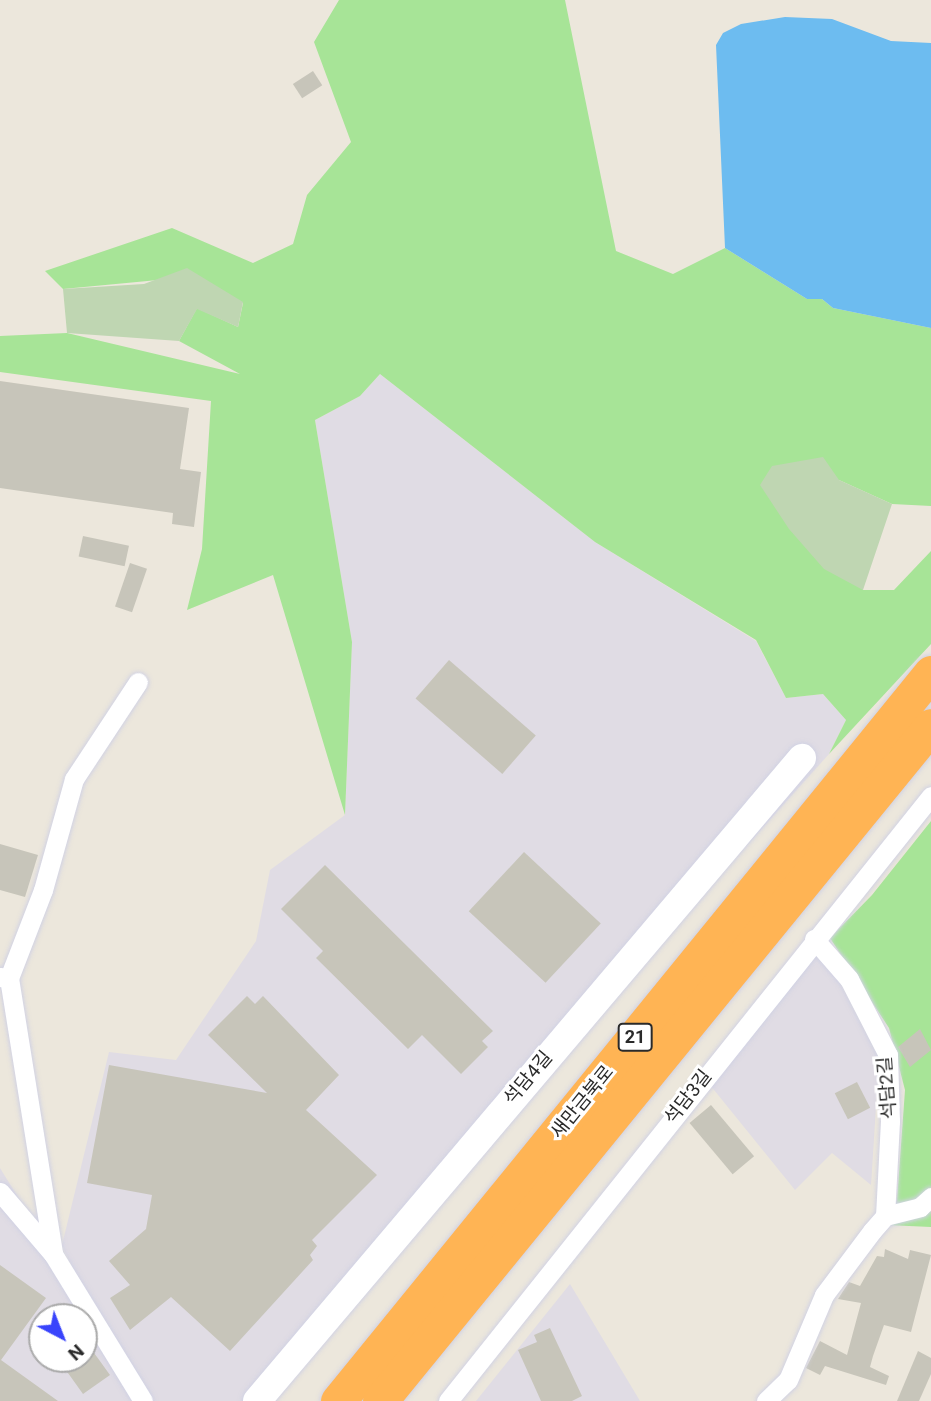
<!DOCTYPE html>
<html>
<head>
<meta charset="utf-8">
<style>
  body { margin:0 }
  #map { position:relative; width:931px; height:1401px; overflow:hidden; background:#ece7dc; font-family:Roboto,"Noto Sans KR",sans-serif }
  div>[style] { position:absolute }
  .industrial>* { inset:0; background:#e0dce4 }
  .green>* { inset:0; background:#a7e497 }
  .cemetery>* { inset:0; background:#bfd6b2 }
  .water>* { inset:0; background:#6dbcf0 }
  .building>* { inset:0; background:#c7c5ba; transform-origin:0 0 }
  .roads { filter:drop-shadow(0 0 2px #d1d2e3) drop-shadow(0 0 2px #d1d2e3) }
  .street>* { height:19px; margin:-9.5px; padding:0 9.5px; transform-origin:9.5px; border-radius:9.5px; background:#fff }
  .secondary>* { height:28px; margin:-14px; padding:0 14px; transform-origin:14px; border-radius:14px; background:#fff }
  .highway>* { height:35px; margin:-17.5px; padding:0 17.5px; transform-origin:17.5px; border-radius:17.5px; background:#ffb454 }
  span { translate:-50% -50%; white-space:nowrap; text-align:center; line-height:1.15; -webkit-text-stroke:6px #fff; paint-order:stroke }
  .shield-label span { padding:2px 5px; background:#fff; border:2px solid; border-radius:5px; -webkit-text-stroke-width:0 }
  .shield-label { font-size:18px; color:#2a2a2a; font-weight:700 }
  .street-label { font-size:19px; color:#2a2a2a }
  .north { position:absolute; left:28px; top:1303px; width:70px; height:70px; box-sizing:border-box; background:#fff; border:2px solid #aaa; border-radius:50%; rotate:138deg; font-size:19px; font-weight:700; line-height:28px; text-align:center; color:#2a2a2a }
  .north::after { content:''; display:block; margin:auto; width:24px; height:32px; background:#3944fc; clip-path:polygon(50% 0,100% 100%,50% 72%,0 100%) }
</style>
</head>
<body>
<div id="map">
  <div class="industrial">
    <div style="clip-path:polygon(380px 374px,595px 542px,756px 641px,786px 698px,823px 694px,846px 720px,829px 754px,247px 1401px,137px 1401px,62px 1245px,109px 1052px,176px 1060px,256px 941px,270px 870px,345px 815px,352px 642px,315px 420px,360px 396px)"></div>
    <div style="clip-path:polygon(814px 956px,833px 970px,879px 1059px,871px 1185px,832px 1153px,795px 1190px,710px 1085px)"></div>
    <div style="clip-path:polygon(evenodd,0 1168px,53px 1254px,133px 1401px,0 1401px,0 1168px,42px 1317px,84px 1317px,84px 1359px,42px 1359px,42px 1317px)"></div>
    <div style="clip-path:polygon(570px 1284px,640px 1401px,476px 1401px)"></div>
  </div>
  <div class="green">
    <div style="clip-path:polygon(339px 0,565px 0,616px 251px,673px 274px,725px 248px,807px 299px,822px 299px,833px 308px,931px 328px,931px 506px,892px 504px,839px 480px,863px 590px,894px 590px,931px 551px,931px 644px,829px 754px,846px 720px,823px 694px,786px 698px,756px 640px,595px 542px,380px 374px,360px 396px,315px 420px,352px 642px,345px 815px,273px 575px,187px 610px,202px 549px,211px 401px,0 372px,0 336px,67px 333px,240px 374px,179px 341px,197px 308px,238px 327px,243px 303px,158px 280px,63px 289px,45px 271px,172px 228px,253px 263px,293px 244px,307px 195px,351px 142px,314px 42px)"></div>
    <div style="clip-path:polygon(931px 821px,931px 1227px,887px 1225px,897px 1200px,905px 1090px,889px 1028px,830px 938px,872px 895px)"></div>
  </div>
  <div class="cemetery">
    <div style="clip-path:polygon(187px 268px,243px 302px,238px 327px,197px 309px,179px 341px,67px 333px,63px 289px,144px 284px)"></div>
    <div style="clip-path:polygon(823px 457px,839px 480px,892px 504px,863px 590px,824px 569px,789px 529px,760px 485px,772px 466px)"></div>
  </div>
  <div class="water">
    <div style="clip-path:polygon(785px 17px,832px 19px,891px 41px,931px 43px,931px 328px,833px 308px,822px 299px,807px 299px,725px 248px,716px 45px,723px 33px,741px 24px)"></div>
  </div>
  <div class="building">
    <div style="left:313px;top:71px;width:17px;height:24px;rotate:57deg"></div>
    <div style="clip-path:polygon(0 381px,189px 408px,180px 469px,201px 472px,194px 527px,172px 524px,173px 513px,0 488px)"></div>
    <div style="left:83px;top:536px;width:47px;height:21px;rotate:12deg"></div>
    <div style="left:130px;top:563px;width:18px;height:46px;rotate:19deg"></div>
    <div style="left:449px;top:660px;width:115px;height:51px;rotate:41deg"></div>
    <div style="clip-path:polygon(0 844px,38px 855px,25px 897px,0 890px)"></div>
    <div style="left:524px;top:852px;width:105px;height:81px;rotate:43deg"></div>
    <div style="clip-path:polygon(325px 865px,493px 1031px,482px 1041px,488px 1047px,461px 1074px,422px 1035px,408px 1049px,316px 958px,323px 951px,281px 909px)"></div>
    <div style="clip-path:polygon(247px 996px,255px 1004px,263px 996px,339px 1075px,306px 1110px,377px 1175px,312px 1240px,317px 1246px,310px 1255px,313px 1260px,230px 1351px,171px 1297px,130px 1330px,110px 1298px,130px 1285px,109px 1261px,146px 1229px,152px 1195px,87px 1183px,109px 1065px,267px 1093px,208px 1035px)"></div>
    <div style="clip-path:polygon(920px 1029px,931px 1050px,910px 1067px,898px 1047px)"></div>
    <div style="left:857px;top:1082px;width:29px;height:25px;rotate:63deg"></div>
    <div style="left:711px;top:1105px;width:67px;height:28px;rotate:50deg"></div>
    <div style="clip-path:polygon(885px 1249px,908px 1259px,910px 1250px,931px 1255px,911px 1332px,884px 1325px,873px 1356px,870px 1367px,889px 1376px,886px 1385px,825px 1366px,820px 1375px,806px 1368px,820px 1341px,847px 1355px,861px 1303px,838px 1299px,849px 1282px,860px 1286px,877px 1256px,884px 1257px)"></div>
    <div style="clip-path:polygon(0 1265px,46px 1298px,1px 1360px,58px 1401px,0 1401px)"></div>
    <div style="clip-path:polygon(550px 1328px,582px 1396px,572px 1401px,541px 1401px,518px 1350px,537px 1342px,534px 1335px)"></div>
    <div style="clip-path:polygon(84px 1339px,110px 1375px,83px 1394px,58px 1359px,84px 1359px)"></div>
    <div style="clip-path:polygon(918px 1351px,931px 1358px,931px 1374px,919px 1401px,897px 1401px)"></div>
  </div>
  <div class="roads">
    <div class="street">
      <div style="left:814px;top:939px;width:53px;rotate:48.8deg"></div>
      <div style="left:849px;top:979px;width:85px;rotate:62.8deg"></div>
      <div style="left:888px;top:1055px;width:66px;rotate:88.3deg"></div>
      <div style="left:890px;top:1121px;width:95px;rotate:93deg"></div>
      <div style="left:0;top:977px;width:9px;rotate:6deg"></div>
      <div style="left:9px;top:978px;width:94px;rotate:-68.9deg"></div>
      <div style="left:43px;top:890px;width:115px;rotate:-74.4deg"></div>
      <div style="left:74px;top:779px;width:116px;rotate:-56.6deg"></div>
      <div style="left:9px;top:978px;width:279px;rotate:80.9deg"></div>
      <div style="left:0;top:1192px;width:82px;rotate:49.5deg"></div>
      <div style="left:53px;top:1254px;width:172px;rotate:58.5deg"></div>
      <div style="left:448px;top:1401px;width:774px;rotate:-51.4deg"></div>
      <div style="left:766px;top:1401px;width:30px;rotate:-44deg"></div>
      <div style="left:788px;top:1380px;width:92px;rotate:-67deg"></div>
      <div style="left:824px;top:1295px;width:80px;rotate:-53.1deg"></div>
      <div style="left:872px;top:1231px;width:20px;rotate:-49deg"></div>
      <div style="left:885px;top:1216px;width:36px;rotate:-14deg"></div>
      <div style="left:920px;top:1207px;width:15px;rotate:-42deg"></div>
    </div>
    <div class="secondary">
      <div style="left:257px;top:1401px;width:843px;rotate:-49.72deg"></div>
    </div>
    <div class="highway">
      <div style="left:338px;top:1401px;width:939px;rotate:-50.84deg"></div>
      <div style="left:380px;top:1401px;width:871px;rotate:-50.78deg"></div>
    </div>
  </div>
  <div class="shield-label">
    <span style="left:635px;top:1037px">21</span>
  </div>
  <div class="street-label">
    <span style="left:528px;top:1078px;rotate:-50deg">석담4길</span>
    <span style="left:887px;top:1088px;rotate:-94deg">석담2길</span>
    <span style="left:688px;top:1097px;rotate:-52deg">석담3길</span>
    <span style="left:582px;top:1102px;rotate:-51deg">새만금북로</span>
  </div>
  <div class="north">N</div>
</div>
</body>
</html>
